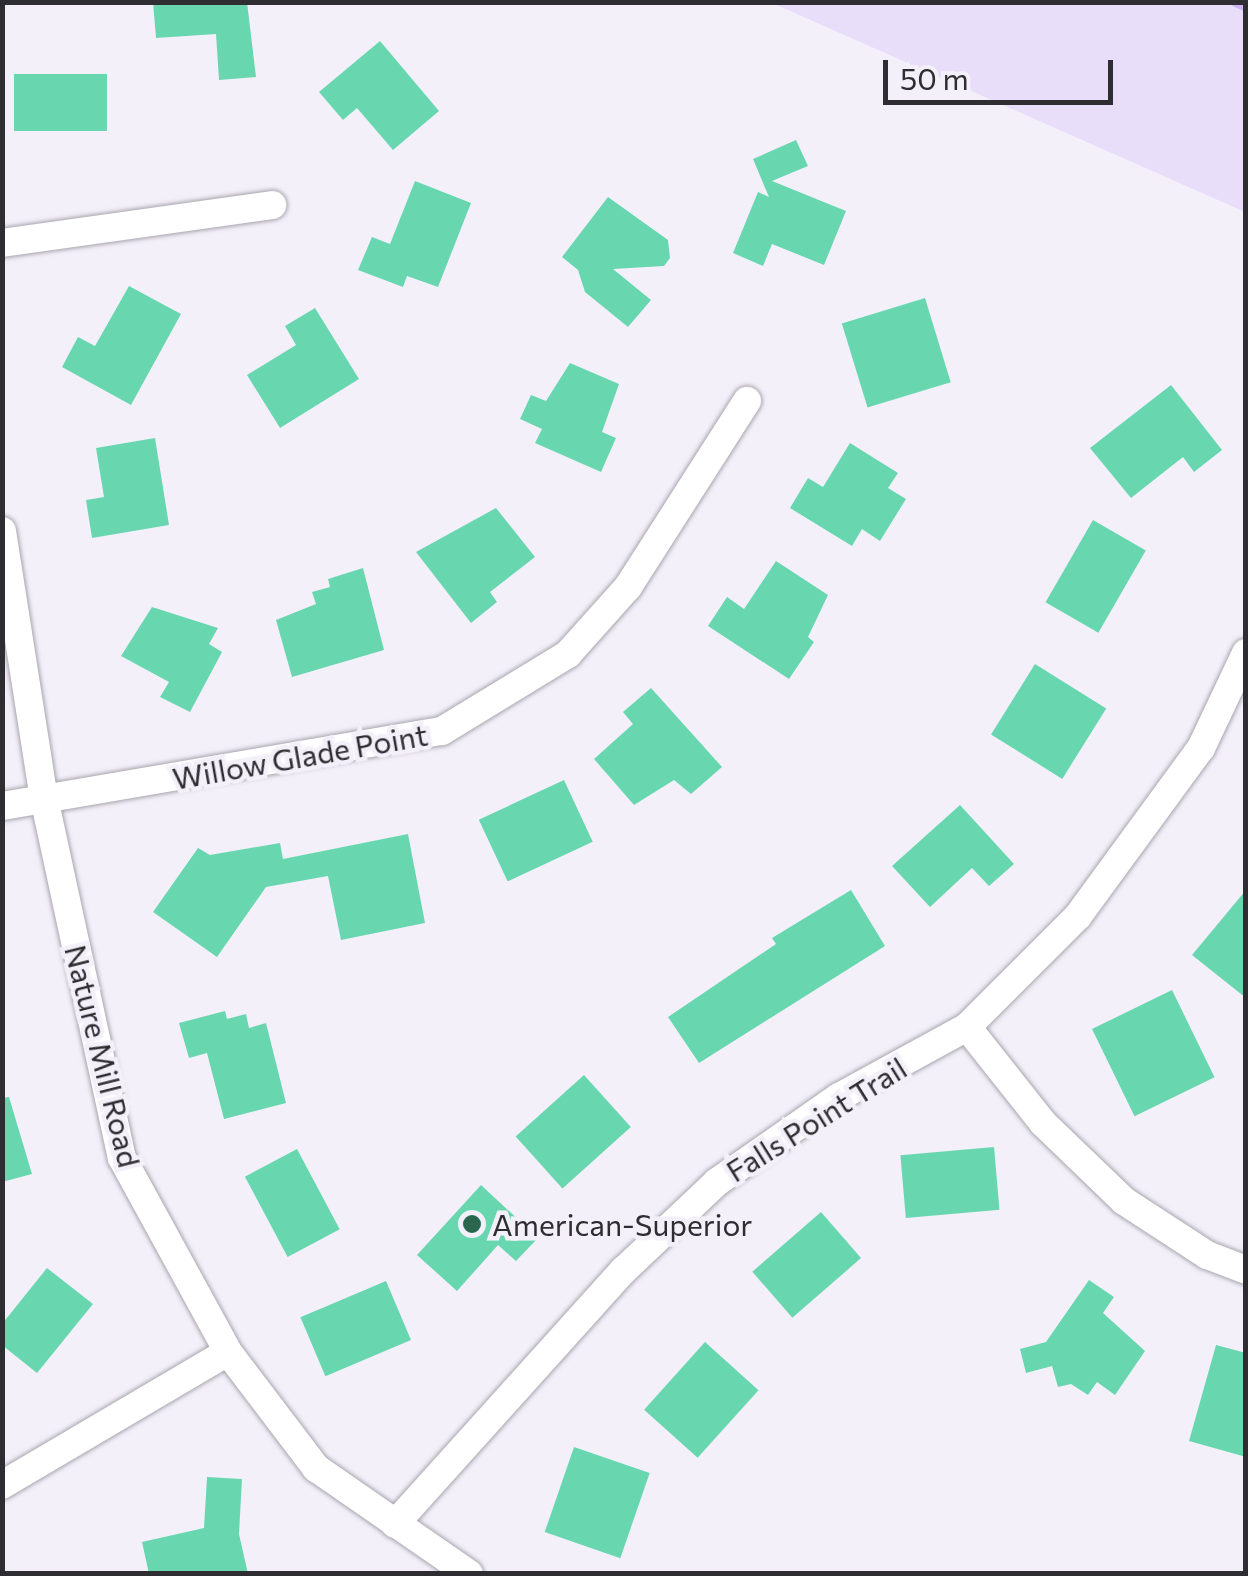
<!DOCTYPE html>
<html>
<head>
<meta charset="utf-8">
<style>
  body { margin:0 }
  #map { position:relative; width:1248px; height:1576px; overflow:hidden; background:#f4f0fa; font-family:Commissioner,sans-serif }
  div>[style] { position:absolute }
  .green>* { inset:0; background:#e8def9 }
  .stream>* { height:9px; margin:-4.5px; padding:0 4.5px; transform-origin:4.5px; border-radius:4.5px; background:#cdb3f4 }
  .building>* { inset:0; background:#68d7b0; transform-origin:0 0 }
  .roads { filter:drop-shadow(0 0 2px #a8a5ae) drop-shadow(0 0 2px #a8a5ae) }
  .street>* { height:28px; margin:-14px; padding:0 14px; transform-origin:14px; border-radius:14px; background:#fff }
  .dots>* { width:28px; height:28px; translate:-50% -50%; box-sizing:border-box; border:5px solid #f4f0fa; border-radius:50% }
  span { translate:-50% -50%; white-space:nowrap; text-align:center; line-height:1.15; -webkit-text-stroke:9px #f4f0fa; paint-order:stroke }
  .street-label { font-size:30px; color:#2e2d31 }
  .poi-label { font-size:30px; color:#2e2d31 }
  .left { translate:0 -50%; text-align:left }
  .frame { position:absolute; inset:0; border:5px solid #2e2d31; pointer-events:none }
  .scale { position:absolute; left:883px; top:60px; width:230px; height:45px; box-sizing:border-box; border:5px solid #2e2d31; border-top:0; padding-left:12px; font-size:30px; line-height:35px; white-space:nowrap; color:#2e2d31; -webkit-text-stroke:8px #f4f0fa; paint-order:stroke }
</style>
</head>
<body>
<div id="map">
  <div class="green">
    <div style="clip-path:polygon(772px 3px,1245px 3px,1245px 212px)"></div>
  </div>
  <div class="stream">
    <div style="left:1235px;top:2px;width:12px;rotate:24deg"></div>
  </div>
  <div class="building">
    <div style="clip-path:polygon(153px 2px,247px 2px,256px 77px,219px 80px,216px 34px,156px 38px)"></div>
    <div style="clip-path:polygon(380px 41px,439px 111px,393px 150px,357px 108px,343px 120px,319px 92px)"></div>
    <div style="left:14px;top:74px;width:93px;height:57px"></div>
    <div style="clip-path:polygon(796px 140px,808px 166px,772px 181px,846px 211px,824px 265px,772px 244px,763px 266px,733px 253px,758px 192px,769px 197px,753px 159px)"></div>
    <div style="clip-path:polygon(415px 181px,471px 203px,438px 287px,407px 276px,403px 287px,358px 270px,372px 237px,390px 244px)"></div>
    <div style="clip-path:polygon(608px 197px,668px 240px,670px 258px,664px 266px,613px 269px,651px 300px,628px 327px,585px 292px,578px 270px,562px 257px)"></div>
    <div style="clip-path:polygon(129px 286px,181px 314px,131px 405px,62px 367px,78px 337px,95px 346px)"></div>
    <div style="left:925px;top:298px;width:88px;height:87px;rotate:73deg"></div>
    <div style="clip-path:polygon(315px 308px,359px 379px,280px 428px,247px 375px,296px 345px,285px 326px)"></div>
    <div style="clip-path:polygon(570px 363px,619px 384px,602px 432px,616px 438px,601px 472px,535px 443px,542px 429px,520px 419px,531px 395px,546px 401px)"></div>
    <div style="clip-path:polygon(1171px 385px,1222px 450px,1194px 472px,1183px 457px,1131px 498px,1090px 448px)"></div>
    <div style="clip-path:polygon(155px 438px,169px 525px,92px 538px,86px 500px,104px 497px,96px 448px)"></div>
    <div style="clip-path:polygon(850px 443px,898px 473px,888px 488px,906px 499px,880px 541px,862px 529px,852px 546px,790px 508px,808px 478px,823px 487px)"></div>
    <div style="clip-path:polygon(496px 508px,535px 557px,490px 592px,497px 602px,471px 623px,416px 552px)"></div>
    <div style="left:1093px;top:520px;width:61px;height:95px;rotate:30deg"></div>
    <div style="clip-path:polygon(776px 561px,828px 595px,808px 637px,814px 642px,789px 679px,708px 626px,727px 597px,744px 609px)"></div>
    <div style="clip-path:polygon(363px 568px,384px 650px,292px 677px,276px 620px,316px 604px,312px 592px,330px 587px,328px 579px)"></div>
    <div style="clip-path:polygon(152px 607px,218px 628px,209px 644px,222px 652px,190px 712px,160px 697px,169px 682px,121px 656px)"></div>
    <div style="left:1035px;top:664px;width:84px;height:83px;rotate:32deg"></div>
    <div style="clip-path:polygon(651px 688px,722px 767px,691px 794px,674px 780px,634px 805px,594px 759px,633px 724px,623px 712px)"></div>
    <div style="left:564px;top:780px;width:68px;height:94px;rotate:65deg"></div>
    <div style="clip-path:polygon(960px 805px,1014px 864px,989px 886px,972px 868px,930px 907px,892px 866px)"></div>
    <div style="clip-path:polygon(408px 834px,425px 923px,341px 940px,328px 876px,266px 887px,217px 957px,153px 912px,198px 848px,210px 855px,280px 843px,283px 859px)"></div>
    <div style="clip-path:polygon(851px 890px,885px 946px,699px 1063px,668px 1017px,776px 944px,772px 938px)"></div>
    <div style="clip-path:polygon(1246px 890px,1246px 998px,1192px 955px)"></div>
    <div style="left:1172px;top:990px;width:97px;height:89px;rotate:64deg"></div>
    <div style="clip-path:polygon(225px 1011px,227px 1019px,246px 1014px,249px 1028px,266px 1023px,286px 1103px,224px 1119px,207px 1053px,189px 1058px,179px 1023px)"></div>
    <div style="left:584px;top:1075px;width:70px;height:92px;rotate:48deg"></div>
    <div style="clip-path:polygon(9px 1097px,32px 1174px,2px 1182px,2px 1098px)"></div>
    <div style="left:994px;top:1147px;width:63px;height:94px;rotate:85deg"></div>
    <div style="left:297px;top:1149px;width:91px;height:59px;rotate:62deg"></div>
    <div style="clip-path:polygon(481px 1185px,538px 1238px,516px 1261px,498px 1245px,457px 1291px,417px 1255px)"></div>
    <div style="left:821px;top:1212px;width:61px;height:91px;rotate:49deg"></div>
    <div style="clip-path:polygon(47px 1268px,93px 1304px,37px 1373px,2px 1345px,2px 1324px)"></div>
    <div style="clip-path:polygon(1089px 1280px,1114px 1297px,1103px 1313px,1145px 1351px,1115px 1395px,1097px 1382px,1088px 1395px,1071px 1384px,1058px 1387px,1052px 1366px,1026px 1373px,1020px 1349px,1046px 1342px)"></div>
    <div style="left:386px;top:1281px;width:64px;height:93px;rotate:67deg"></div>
    <div style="left:705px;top:1342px;width:72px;height:91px;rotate:42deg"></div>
    <div style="clip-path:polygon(1216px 1345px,1246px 1353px,1246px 1457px,1189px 1441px)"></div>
    <div style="left:574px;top:1447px;width:80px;height:90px;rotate:19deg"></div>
    <div style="clip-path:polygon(207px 1477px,242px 1479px,239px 1534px,248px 1574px,149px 1574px,142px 1542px,204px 1528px)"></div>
  </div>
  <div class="roads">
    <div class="street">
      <div style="left:2px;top:243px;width:273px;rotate:-8deg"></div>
      <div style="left:2px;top:531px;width:270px;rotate:81.1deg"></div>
      <div style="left:44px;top:798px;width:368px;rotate:77.8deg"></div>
      <div style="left:122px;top:1158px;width:221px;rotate:61.3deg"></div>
      <div style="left:228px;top:1352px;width:146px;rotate:52.8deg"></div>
      <div style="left:316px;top:1468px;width:186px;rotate:34.7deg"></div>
      <div style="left:2px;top:806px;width:446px;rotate:-9.7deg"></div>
      <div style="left:442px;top:731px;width:148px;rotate:-31.4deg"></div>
      <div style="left:568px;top:654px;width:90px;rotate:-48.2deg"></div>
      <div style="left:628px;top:587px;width:221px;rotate:-57.4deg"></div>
      <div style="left:967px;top:1027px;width:122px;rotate:51.6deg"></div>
      <div style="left:1043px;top:1123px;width:112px;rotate:43.9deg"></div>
      <div style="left:1124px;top:1201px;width:99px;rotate:33deg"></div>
      <div style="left:1207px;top:1255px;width:42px;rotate:21deg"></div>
      <div style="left:2px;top:1485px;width:262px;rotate:-30.5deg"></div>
      <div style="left:395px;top:1524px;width:342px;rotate:-48deg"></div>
      <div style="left:624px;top:1270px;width:128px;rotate:-43.4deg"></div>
      <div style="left:717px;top:1182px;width:149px;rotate:-34.9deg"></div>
      <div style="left:839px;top:1097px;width:146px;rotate:-28.7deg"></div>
      <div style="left:967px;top:1027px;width:157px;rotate:-45deg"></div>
      <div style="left:1078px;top:916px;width:208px;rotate:-53.8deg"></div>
      <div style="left:1201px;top:748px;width:105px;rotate:-64.7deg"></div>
    </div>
  </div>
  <div class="dots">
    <div style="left:472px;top:1224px;background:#2a6751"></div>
  </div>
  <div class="street-label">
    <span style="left:300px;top:756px;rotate:-10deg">Willow Glade Point</span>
    <span style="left:103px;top:1056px;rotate:76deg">Nature Mill Road</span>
    <span style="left:816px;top:1119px;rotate:-32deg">Falls Point Trail</span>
  </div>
  <div class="poi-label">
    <span class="left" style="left:492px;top:1224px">American-Superior</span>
  </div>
  <div class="frame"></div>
  <div class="scale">50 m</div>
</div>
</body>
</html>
